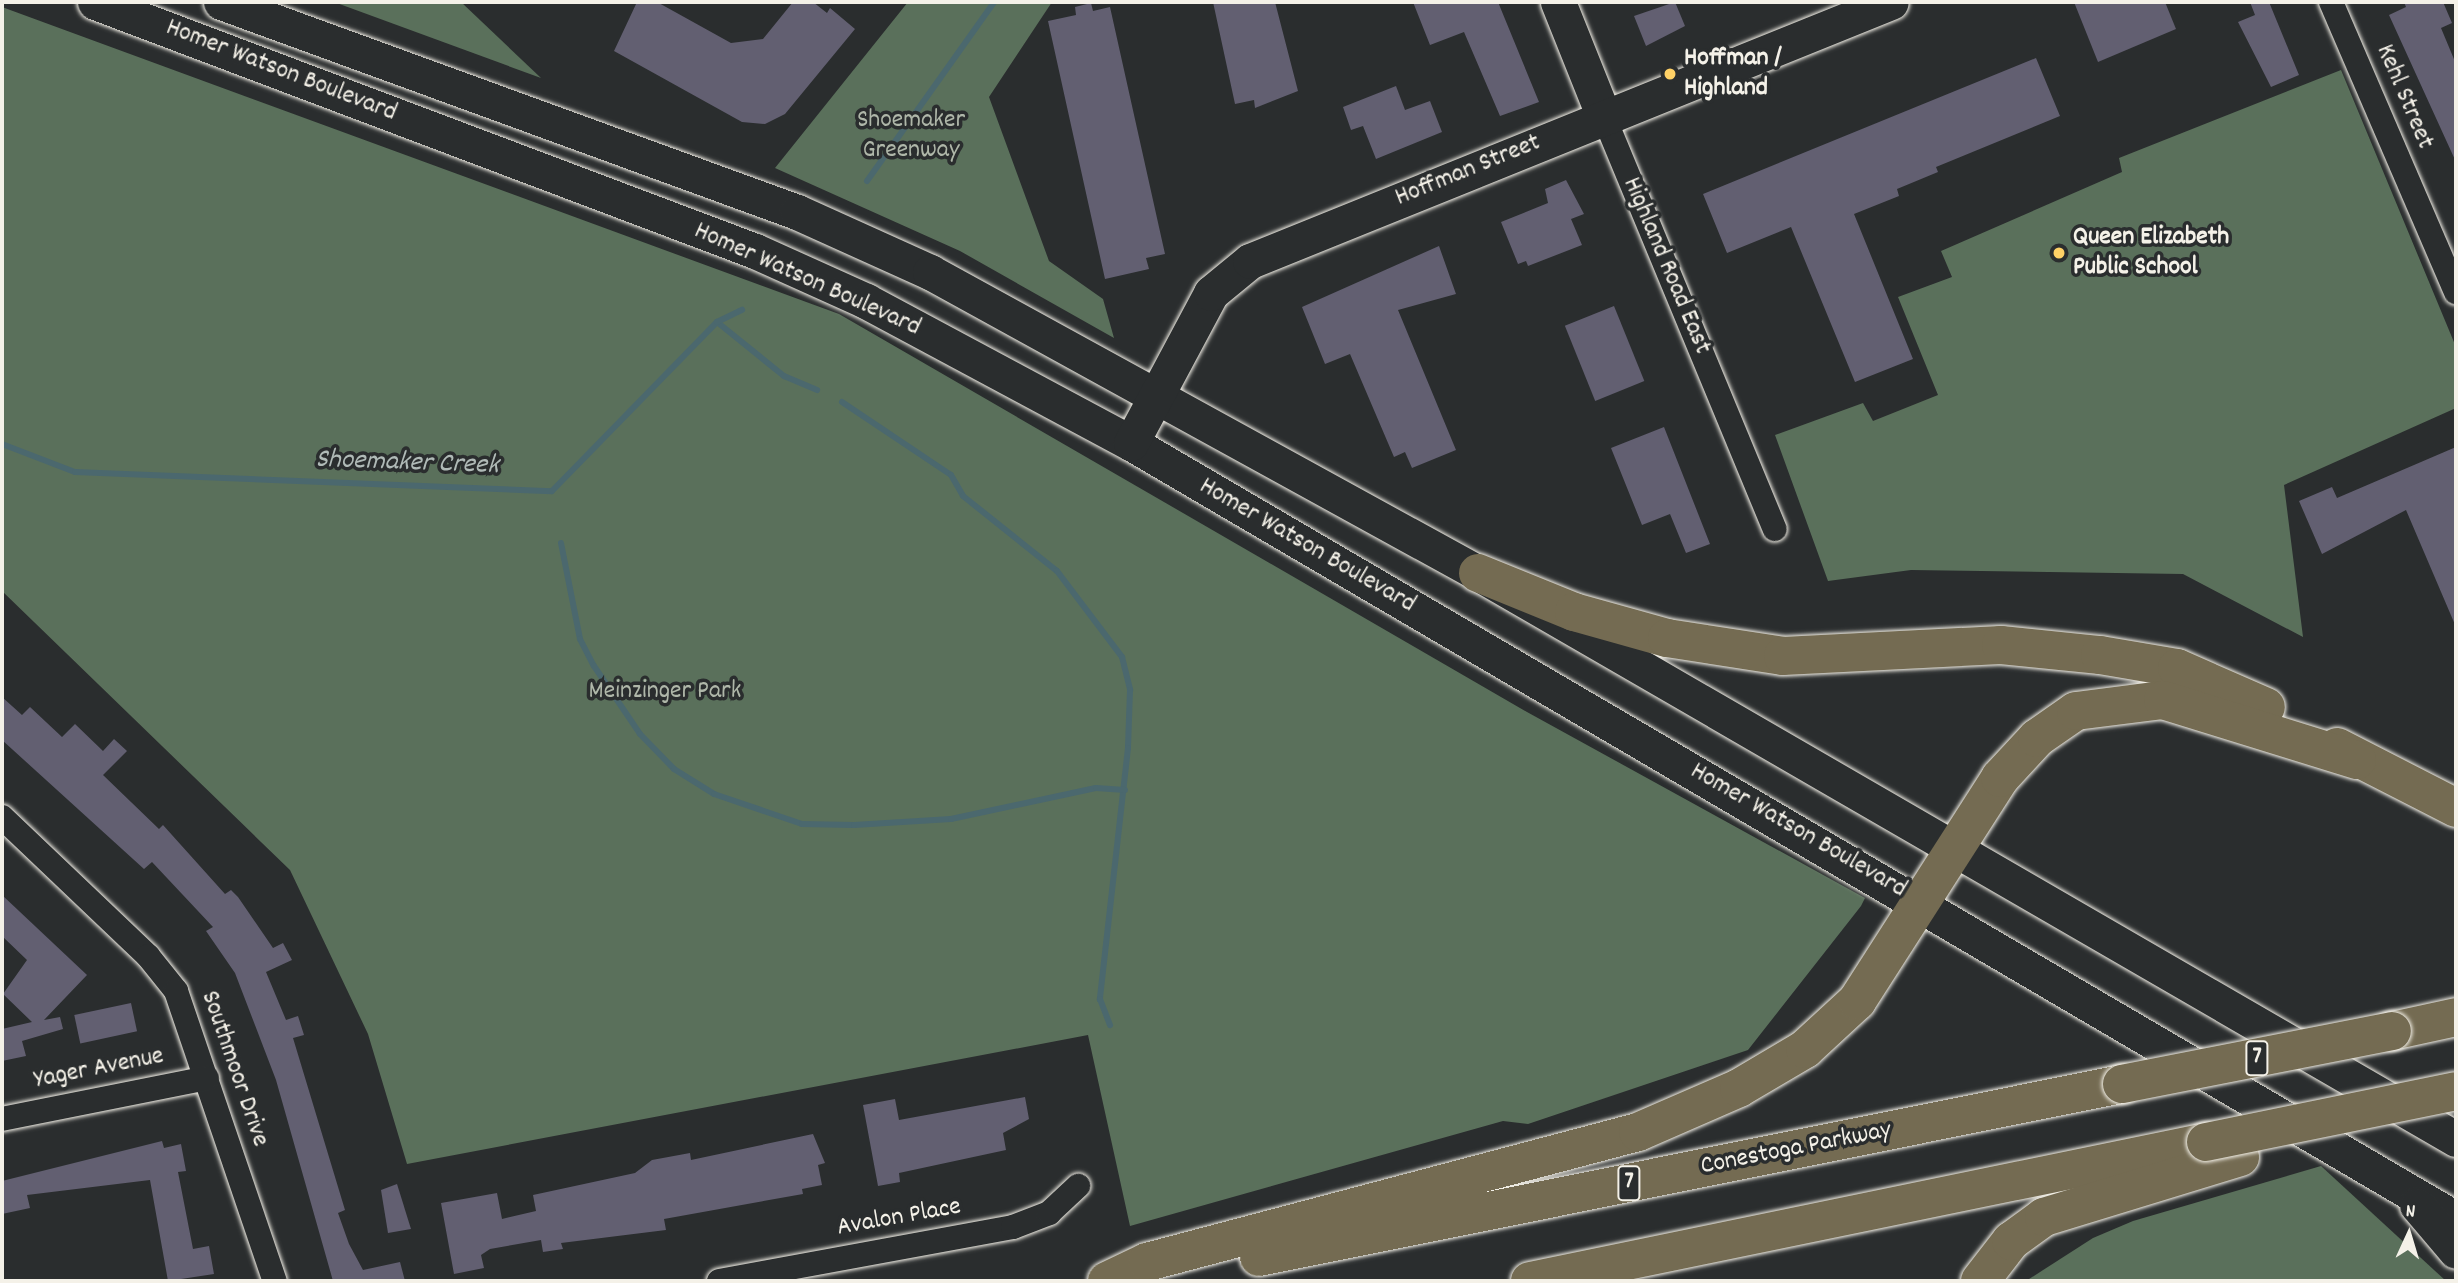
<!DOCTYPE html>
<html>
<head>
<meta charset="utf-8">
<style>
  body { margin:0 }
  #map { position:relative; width:2458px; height:1283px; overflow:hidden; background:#2a2d2e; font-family:Dekko,sans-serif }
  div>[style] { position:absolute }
  .green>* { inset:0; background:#5a705b }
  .stream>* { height:6px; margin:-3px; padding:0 3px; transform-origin:3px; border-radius:3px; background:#4b686e }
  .building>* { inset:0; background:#625f71; transform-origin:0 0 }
  .roads { filter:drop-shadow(0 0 2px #f4f1e8) drop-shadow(0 0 2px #f4f1e8) }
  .street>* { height:24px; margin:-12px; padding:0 12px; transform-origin:12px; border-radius:12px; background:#2a2d2e }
  .secondary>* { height:35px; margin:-17.5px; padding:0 17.5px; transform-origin:17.5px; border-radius:17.5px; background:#2a2d2e }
  .highway>* { height:38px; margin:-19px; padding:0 19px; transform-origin:19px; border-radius:19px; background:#746b52 }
  .bridges { filter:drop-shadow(0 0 2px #f4f1e8) drop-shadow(0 0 2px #f4f1e8) }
  .highway-bridge>* { height:38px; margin:-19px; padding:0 19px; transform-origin:19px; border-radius:19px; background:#746b52 }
  .dots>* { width:19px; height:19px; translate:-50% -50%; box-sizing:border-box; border:4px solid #2a2d2e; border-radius:50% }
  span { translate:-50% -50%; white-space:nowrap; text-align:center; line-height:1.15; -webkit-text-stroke:7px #2a2d2e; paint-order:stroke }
  .shield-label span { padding:2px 5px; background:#2a2d2e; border:2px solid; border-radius:5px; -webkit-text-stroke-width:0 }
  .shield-label { font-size:24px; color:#f4f1e8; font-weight:700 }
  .poi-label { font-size:26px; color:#f4f1e8; font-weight:700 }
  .left { translate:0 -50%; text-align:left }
  .street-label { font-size:26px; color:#f4f1e8 }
  .park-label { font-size:26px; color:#afb7a9 }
  .water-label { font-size:28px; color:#b0bab7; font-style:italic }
  .frame { position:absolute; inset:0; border:4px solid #f4f1e8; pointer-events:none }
  .north { position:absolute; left:2374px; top:1199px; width:70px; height:70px; -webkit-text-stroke:5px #2a2d2e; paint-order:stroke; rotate:4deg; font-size:19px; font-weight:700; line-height:28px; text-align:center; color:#f4f1e8 }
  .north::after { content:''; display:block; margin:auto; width:24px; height:32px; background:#f4f1e8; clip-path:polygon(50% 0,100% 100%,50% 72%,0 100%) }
</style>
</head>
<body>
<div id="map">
  <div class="green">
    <div style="clip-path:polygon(334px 2px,461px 2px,541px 78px)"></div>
    <div style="clip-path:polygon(908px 2px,1052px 2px,989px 97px,1049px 261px,1103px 299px,1114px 338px,960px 251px,775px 168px)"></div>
    <div style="clip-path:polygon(2px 7px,839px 314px,1527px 712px,1865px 898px,1861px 906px,1748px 1050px,1528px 1124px,1503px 1121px,1130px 1226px,1088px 1035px,407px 1164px,368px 1034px,290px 870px,2px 591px)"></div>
    <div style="clip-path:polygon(2341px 70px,2456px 347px,2456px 408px,2284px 485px,2303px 637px,2183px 574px,1911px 570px,1828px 581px,1775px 435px,1863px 403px,1873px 421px,1938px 395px,1898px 297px,1952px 277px,1941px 251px,2122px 172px,2119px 158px)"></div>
    <div style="clip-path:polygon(2321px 1166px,2446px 1281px,2026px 1281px,2093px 1238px,2133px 1221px)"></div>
  </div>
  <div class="stream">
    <div style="left:867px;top:181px;width:219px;rotate:-54.6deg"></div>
    <div style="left:717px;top:322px;width:86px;rotate:38.9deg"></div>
    <div style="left:784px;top:376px;width:36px;rotate:23deg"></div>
    <div style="left:842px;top:402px;width:131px;rotate:33.8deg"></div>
    <div style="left:951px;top:475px;width:24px;rotate:60deg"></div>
    <div style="left:963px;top:496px;width:120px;rotate:38.6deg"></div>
    <div style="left:1057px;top:571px;width:108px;rotate:52.9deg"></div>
    <div style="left:1122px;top:657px;width:34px;rotate:76deg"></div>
    <div style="left:1130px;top:690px;width:58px;rotate:92deg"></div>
    <div style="left:1128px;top:748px;width:253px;rotate:96.4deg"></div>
    <div style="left:1100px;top:999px;width:28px;rotate:69deg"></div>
    <div style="left:2px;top:444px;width:78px;rotate:21deg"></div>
    <div style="left:75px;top:472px;width:477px;rotate:2.3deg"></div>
    <div style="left:552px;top:491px;width:236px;rotate:-45.7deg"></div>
    <div style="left:717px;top:322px;width:28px;rotate:-26deg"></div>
    <div style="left:561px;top:543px;width:98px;rotate:78.8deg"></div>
    <div style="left:580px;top:639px;width:30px;rotate:63deg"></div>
    <div style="left:594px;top:666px;width:82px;rotate:55.9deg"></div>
    <div style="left:640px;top:734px;width:49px;rotate:45.8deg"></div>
    <div style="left:674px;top:769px;width:47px;rotate:32deg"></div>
    <div style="left:714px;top:794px;width:93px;rotate:18.8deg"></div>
    <div style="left:802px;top:824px;width:52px;rotate:1.1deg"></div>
    <div style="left:854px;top:825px;width:97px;rotate:-3.5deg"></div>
    <div style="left:951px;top:819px;width:148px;rotate:-12.1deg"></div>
    <div style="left:1096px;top:788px;width:29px;rotate:4deg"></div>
  </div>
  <div class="building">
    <div style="clip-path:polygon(637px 2px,657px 2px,731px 43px,763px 39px,793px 2px,813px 2px,827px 13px,830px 8px,855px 29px,785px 114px,765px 124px,742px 122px,614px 51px)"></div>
    <div style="clip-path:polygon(1213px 2px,1275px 2px,1298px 91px,1255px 108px,1254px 100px,1235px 104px)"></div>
    <div style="clip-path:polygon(1413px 2px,1498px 2px,1539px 102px,1500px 116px,1464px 32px,1430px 45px)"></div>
    <div style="clip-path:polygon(1675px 2px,1685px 26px,1646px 46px,1634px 16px)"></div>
    <div style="clip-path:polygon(2074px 2px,2165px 2px,2176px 29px,2098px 62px)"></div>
    <div style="clip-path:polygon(2250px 2px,2269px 2px,2299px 75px,2271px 87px,2238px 22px,2255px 15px)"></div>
    <div style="clip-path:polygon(2404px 2px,2443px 2px,2452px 23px,2441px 28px,2456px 64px,2456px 162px,2389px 15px,2406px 7px)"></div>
    <div style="clip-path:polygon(1091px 3px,1093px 11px,1110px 7px,1165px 254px,1146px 258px,1149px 269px,1105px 279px,1048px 21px,1076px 15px,1075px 7px)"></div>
    <div style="clip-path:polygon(2036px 58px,2060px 116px,1936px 167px,1938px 172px,1897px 189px,1899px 196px,1854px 214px,1913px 359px,1855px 382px,1791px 227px,1727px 253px,1703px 194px)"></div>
    <div style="clip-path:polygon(1396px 86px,1405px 110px,1430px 101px,1442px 132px,1376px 159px,1363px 126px,1351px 130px,1343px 107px)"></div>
    <div style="clip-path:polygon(1566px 180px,1584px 214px,1571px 219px,1582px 245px,1528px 266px,1526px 261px,1518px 264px,1501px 222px,1548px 203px,1545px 189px)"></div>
    <div style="clip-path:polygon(1439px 246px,1456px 294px,1398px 310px,1456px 450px,1412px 468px,1405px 452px,1394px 457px,1350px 354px,1325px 364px,1302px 307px)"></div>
    <div style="left:1614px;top:306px;width:81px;height:53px;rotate:68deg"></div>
    <div style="clip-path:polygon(1664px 427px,1710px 544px,1686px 553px,1670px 514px,1642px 525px,1611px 448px)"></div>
    <div style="clip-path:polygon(2456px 447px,2456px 627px,2406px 510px,2322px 554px,2299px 501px,2332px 487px,2337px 498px)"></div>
    <div style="clip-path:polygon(2px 697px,22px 715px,30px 707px,62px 737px,75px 724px,103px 751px,114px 739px,127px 751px,103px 775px,159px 829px,163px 825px,225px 894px,231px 890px,238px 897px,273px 948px,283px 943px,292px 960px,266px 972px,286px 1020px,298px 1016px,304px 1035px,293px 1038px,345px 1210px,338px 1213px,349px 1244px,363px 1270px,400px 1262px,405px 1281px,333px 1281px,276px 1080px,235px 973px,206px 931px,213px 927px,152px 862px,144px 869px,2px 740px)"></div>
    <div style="clip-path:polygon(2px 895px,87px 975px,44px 1020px,60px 1017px,63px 1029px,22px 1041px,26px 1056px,2px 1061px,2px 1029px,32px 1022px,3px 994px,27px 960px,2px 936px)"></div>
    <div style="left:131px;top:1003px;width:29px;height:58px;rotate:78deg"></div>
    <div style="clip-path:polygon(1025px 1097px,1029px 1119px,1003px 1133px,1006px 1150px,899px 1173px,900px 1182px,878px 1186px,863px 1105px,895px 1099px,899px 1120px)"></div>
    <div style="clip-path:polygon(813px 1134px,825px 1163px,818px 1165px,822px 1185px,802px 1189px,803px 1194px,664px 1219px,666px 1230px,561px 1243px,563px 1249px,543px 1252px,541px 1240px,490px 1249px,481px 1255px,484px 1268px,454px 1274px,441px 1203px,497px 1193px,502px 1219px,536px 1211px,533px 1195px,635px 1173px,652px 1160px,690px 1153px,691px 1160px)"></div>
    <div style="clip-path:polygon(162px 1141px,164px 1148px,181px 1144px,186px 1171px,178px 1172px,193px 1249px,209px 1246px,214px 1274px,168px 1281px,150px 1180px,27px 1195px,30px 1208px,2px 1214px,2px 1181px)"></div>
    <div style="clip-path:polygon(397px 1184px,411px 1229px,388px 1233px,381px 1190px)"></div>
  </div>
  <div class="roads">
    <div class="street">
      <div style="left:2331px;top:2px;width:316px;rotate:66.7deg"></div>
      <div style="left:1604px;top:117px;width:446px;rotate:67.5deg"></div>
      <div style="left:2px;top:817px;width:202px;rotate:43.6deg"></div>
      <div style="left:148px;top:956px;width:45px;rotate:51.3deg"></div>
      <div style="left:176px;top:991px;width:306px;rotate:71.2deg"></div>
      <div style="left:2px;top:1119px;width:209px;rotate:-11.3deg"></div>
      <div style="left:719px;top:1281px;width:299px;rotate:-10.4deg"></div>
      <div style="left:1013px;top:1227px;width:39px;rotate:-21deg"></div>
      <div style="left:1049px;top:1213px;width:40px;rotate:-43deg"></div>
    </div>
    <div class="secondary">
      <div style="left:95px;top:2px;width:705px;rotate:20.67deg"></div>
      <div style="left:755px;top:251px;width:122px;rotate:24.2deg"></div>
      <div style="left:866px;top:301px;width:301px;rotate:28.2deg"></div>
      <div style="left:1131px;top:443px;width:1536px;rotate:30.36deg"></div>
      <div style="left:221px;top:2px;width:613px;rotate:20.03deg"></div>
      <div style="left:797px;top:212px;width:146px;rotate:24.3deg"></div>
      <div style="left:930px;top:272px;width:625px;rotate:28.78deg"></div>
      <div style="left:1478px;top:573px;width:1130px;rotate:30.06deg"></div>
      <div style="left:1558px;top:2px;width:124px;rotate:68.2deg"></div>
      <div style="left:1131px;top:443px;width:170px;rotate:-61.9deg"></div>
      <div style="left:1211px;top:293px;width:50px;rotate:-39.4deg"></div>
      <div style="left:1250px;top:261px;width:691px;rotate:-22deg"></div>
      <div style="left:2417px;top:1205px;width:60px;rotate:49.7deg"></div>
    </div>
    <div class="highway">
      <div style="left:1478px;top:573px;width:104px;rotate:22.1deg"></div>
      <div style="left:1574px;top:612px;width:97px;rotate:15.6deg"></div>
      <div style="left:1667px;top:638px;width:117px;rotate:8.8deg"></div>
      <div style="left:1783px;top:656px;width:218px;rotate:-2.9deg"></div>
      <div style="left:2001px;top:645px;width:100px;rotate:5.8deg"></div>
      <div style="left:2100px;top:655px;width:78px;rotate:9.6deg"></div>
      <div style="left:2177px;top:668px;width:97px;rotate:23.7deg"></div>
      <div style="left:2337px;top:747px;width:134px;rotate:27.1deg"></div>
      <div style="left:2392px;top:1031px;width:66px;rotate:-12.3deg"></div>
      <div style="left:1259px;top:1257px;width:880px;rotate:-11.34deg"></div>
      <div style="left:1107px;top:1281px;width:44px;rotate:-25.4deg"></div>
      <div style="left:1147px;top:1262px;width:508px;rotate:-14.83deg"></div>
      <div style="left:1638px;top:1132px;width:110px;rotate:-23.5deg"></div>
      <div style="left:1739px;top:1088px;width:77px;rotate:-30.6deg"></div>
      <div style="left:1805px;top:1049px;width:71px;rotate:-42.7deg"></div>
      <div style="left:1857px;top:1001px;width:265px;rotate:-57.3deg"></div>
      <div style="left:2000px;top:778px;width:54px;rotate:-47.2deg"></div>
      <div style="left:2037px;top:738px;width:47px;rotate:-34.7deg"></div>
      <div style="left:2076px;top:711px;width:88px;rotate:-7.2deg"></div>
      <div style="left:2163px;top:700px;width:203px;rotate:17.2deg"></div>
      <div style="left:1530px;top:1281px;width:690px;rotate:-11.62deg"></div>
      <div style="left:1980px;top:1281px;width:51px;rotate:-52.2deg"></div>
      <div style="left:2011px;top:1241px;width:41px;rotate:-36deg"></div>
      <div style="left:2044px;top:1217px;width:205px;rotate:-17deg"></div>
    </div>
  </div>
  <div class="bridges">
    <div class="highway-bridge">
      <div style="left:2122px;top:1084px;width:275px;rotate:-11.1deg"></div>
      <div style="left:2206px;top:1142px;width:255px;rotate:-11.5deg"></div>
    </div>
  </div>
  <div class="dots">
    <div style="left:1670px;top:74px;background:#ffd166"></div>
    <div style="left:2059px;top:253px;background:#ffd166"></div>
  </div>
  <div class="shield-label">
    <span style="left:2257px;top:1058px">7</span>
    <span style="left:1629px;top:1183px">7</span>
  </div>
  <div class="poi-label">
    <span class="left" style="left:1684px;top:74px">Hoffman /<br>Highland</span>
    <span class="left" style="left:2073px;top:253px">Queen Elizabeth<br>Public School</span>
  </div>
  <div class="street-label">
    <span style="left:281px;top:71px;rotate:21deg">Homer Watson Boulevard</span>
    <span style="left:2404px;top:97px;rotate:67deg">Kehl Street</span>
    <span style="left:1468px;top:171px;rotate:-22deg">Hoffman Street</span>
    <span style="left:1666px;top:266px;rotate:67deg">Highland Road East</span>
    <span style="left:807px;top:280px;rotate:24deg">Homer Watson Boulevard</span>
    <span style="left:1307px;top:546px;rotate:30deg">Homer Watson Boulevard</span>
    <span style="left:1798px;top:831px;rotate:30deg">Homer Watson Boulevard</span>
    <span style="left:99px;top:1069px;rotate:-11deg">Yager Avenue</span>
    <span style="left:234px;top:1069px;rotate:71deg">Southmoor Drive</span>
    <span style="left:1796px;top:1149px;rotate:-11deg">Conestoga Parkway</span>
    <span style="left:899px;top:1218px;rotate:-10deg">Avalon Place</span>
  </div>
  <div class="park-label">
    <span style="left:911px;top:136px">Shoemaker<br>Greenway</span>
    <span style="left:665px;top:692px">Meinzinger Park</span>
  </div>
  <div class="water-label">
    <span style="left:407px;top:464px;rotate:2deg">Shoemaker Creek</span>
  </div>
  <div class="frame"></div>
  <div class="north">N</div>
</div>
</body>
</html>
